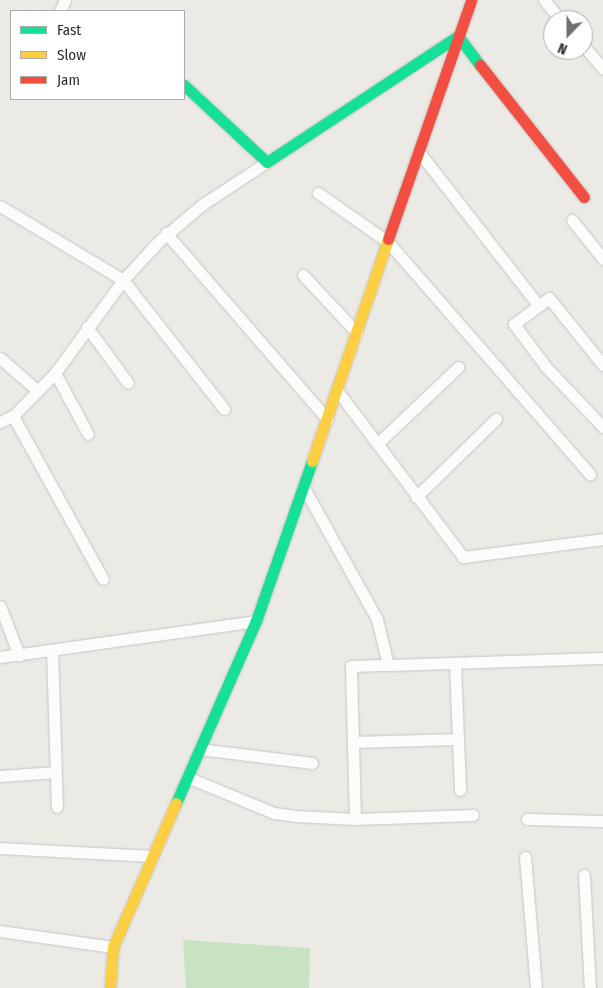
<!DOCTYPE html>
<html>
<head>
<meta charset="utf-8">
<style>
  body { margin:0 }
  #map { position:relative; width:603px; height:988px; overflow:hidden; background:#ebeae5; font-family:"Fira Sans Condensed",sans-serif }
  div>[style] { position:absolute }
  .green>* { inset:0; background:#c9e3c2 }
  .roads { filter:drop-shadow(0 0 1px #c6c5c5) drop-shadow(0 0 1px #c6c5c5) }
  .street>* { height:11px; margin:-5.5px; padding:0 5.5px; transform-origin:5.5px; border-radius:5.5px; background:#fcfcfb }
  .fast>* { height:11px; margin:-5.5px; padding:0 5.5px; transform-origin:5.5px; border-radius:5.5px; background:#16e098 }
  .slow>* { height:11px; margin:-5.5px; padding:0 5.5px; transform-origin:5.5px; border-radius:5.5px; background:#ffcf43 }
  .jam>* { height:11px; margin:-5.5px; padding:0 5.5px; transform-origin:5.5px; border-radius:5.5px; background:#f24e42 }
  span { translate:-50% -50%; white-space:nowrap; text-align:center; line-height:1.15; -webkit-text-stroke:4px #fff; paint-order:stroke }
  .legend { position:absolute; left:10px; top:10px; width:175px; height:90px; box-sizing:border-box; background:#fff; border:1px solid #ababab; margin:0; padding:6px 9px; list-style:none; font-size:15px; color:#2e2e2e }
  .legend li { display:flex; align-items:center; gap:10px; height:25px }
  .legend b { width:25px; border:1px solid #ababab }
  .north { position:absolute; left:543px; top:10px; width:50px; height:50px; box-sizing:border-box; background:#fff; border:1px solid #ababab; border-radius:50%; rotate:202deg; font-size:14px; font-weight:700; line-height:20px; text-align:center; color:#2e2e2e }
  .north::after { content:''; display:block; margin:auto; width:18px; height:22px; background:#70706e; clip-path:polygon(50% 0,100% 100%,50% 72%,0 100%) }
</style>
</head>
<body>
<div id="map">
  <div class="green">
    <div style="clip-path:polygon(183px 940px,310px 948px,309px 988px,186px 988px)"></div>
  </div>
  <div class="roads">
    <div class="street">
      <div style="left:544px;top:0;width:26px;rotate:50deg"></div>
      <div style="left:60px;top:11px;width:12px;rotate:-66deg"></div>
      <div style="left:583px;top:45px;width:31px;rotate:50deg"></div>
      <div style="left:419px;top:152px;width:194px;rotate:52.1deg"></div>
      <div style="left:318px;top:193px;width:85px;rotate:35deg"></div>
      <div style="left:388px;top:242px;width:308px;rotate:49deg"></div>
      <div style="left:0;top:206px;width:144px;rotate:31deg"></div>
      <div style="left:123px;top:280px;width:164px;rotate:51.9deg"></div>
      <div style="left:572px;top:220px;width:50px;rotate:51.5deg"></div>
      <div style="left:166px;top:233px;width:247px;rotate:49.1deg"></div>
      <div style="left:303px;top:275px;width:79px;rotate:47deg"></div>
      <div style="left:87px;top:327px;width:69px;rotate:53.8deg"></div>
      <div style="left:0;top:358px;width:50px;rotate:41deg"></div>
      <div style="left:603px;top:365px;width:86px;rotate:-128.9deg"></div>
      <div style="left:549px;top:298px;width:44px;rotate:143.4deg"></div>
      <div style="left:514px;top:324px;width:54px;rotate:53.3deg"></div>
      <div style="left:546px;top:367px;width:83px;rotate:46.5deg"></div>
      <div style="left:55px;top:373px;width:69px;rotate:61.6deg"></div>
      <div style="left:339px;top:393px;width:206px;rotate:52.9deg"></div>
      <div style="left:463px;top:557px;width:141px;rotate:-7.3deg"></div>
      <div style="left:13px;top:416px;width:186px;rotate:61.1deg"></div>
      <div style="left:0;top:422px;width:14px;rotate:-25deg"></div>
      <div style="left:13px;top:416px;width:60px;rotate:-45.7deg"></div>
      <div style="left:55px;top:373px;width:115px;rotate:-53.8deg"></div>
      <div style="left:123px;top:280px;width:53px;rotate:-47.3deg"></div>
      <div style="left:159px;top:241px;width:57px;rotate:-40.1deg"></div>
      <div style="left:203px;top:204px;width:77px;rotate:-33.3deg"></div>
      <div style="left:377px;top:444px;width:112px;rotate:-43.5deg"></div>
      <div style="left:304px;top:488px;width:150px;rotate:60.9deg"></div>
      <div style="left:377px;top:619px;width:47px;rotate:76.6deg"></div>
      <div style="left:388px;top:665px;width:215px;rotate:-1.9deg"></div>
      <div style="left:416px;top:497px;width:112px;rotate:-44.3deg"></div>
      <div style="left:0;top:606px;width:53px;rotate:68.8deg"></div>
      <div style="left:52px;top:650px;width:157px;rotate:88.2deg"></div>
      <div style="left:0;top:657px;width:259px;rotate:-8deg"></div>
      <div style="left:455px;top:664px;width:126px;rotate:87.7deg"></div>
      <div style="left:353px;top:742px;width:105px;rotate:-1.6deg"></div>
      <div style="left:200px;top:749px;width:113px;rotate:7.1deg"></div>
      <div style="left:0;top:776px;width:56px;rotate:-4.1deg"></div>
      <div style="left:187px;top:777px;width:94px;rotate:22.5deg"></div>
      <div style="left:274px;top:813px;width:21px;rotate:8deg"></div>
      <div style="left:295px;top:816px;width:60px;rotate:2.9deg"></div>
      <div style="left:355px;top:819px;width:118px;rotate:-1.9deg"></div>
      <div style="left:355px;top:819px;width:153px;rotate:-91.5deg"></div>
      <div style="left:351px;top:666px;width:37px;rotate:-2deg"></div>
      <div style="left:527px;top:819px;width:76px;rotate:1.5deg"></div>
      <div style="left:0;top:848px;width:152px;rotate:3deg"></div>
      <div style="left:525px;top:857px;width:131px;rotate:85.2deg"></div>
      <div style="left:584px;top:875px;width:113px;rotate:87deg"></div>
      <div style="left:0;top:931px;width:114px;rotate:8.1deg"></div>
    </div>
    <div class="fast">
      <div style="left:184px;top:85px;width:113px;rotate:42.9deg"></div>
      <div style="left:267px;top:162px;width:229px;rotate:-33.4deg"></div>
      <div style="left:458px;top:36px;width:36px;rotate:53deg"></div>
      <div style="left:176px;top:803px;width:199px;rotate:-66.3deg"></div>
      <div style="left:256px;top:621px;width:170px;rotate:-70.7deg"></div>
    </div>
    <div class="slow">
      <div style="left:312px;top:461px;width:235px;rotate:-71.1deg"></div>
      <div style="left:110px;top:988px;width:41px;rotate:-85.8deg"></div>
      <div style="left:113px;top:947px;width:157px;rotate:-66.4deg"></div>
    </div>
    <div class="jam">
      <div style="left:480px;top:65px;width:168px;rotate:51.8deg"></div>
      <div style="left:388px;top:239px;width:253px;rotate:-70.8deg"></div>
    </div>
  </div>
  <ul class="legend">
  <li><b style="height:6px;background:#16e098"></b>Fast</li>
  <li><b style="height:6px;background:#ffcf43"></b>Slow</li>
  <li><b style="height:6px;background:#f24e42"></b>Jam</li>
  </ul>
  <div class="north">N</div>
</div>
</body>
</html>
